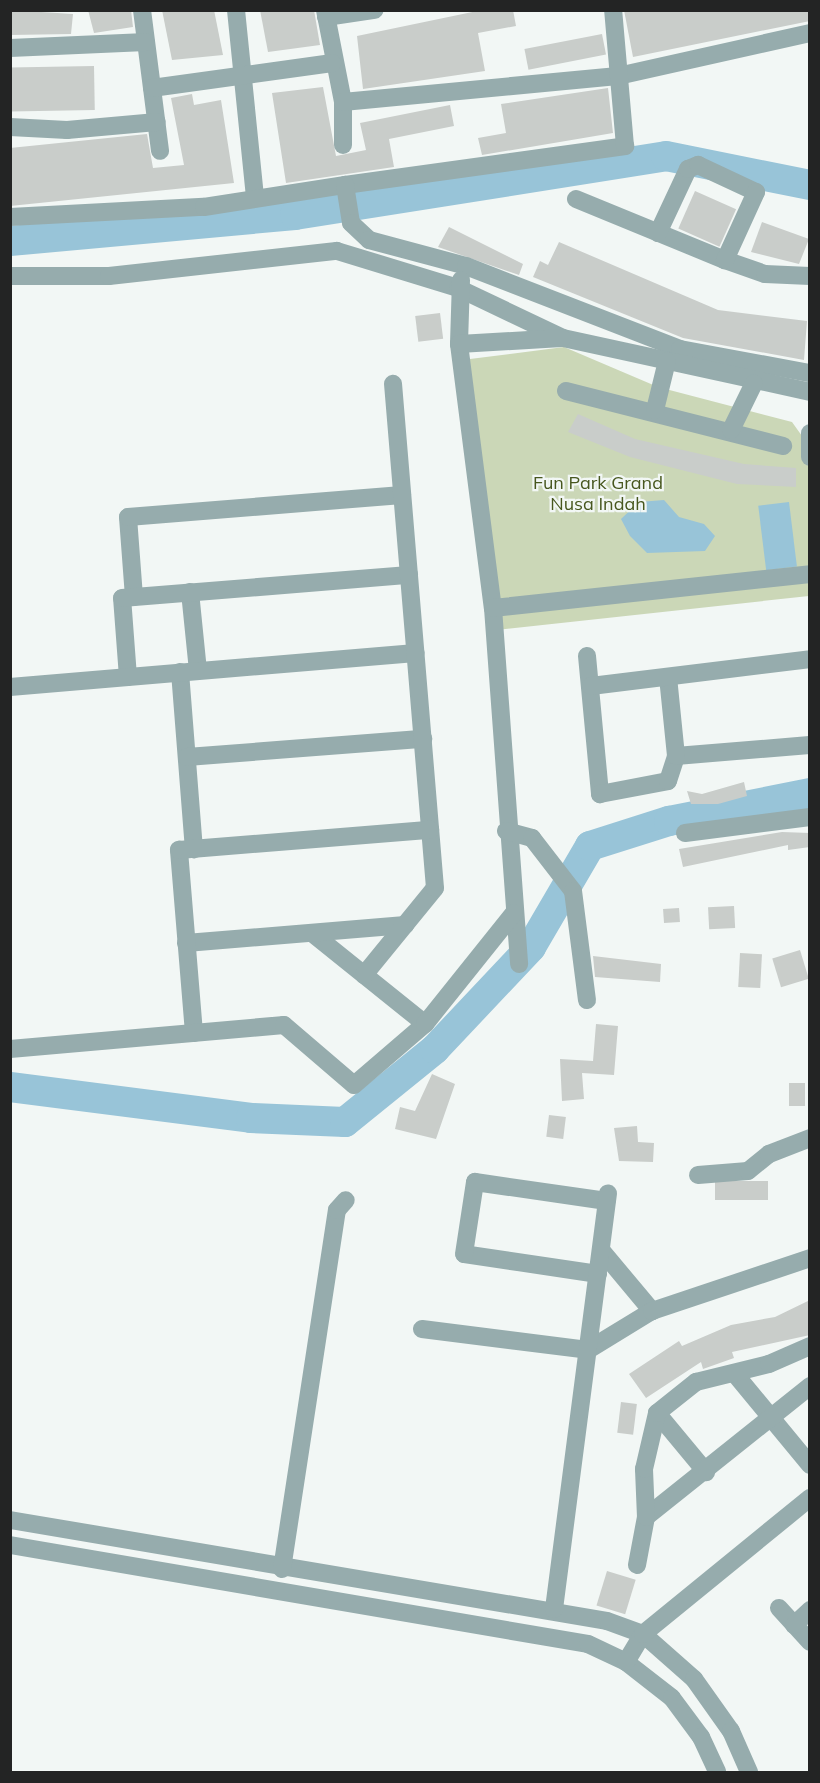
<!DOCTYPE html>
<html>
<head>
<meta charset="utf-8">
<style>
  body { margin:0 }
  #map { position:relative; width:820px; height:1783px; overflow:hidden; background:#f2f7f5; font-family:Mulish,sans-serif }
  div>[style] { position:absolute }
  .green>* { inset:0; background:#cbd7b7 }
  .water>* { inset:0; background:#98c4d8; transform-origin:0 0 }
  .river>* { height:30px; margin:-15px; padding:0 15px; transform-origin:15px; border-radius:15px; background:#98c4d8 }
  .building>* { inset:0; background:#c9cdca; transform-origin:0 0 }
  .minor>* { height:18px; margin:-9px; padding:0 9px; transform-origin:9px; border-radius:9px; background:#96acad }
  span { translate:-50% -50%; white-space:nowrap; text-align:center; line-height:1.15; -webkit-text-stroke:4.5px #f2f7f5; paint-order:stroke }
  .park-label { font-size:18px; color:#47571e }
  .frame { position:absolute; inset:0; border:12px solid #232424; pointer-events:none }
</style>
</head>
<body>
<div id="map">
  <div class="green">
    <div style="clip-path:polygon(564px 347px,658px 387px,792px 422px,807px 443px,809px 461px,809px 596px,488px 631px,462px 360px)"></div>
  </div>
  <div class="water">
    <div style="clip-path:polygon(664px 500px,679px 517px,704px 524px,715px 536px,705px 551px,647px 553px,630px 536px,621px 519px,639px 502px)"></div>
    <div style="left:789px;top:502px;width:65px;height:31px;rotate:83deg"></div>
  </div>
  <div class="river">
    <div style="left:10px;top:241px;width:286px;rotate:-5.2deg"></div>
    <div style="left:295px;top:215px;width:376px;rotate:-9deg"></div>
    <div style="left:666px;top:156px;width:147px;rotate:11.4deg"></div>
    <div style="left:10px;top:1087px;width:243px;rotate:7.3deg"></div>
    <div style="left:251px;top:1118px;width:94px;rotate:2.4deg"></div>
    <div style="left:345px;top:1122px;width:116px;rotate:-39deg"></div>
    <div style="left:435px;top:1049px;width:140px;rotate:-46.7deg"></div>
    <div style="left:531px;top:947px;width:117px;rotate:-59.7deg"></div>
    <div style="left:590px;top:846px;width:83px;rotate:-17.6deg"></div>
    <div style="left:669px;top:821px;width:144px;rotate:-11.2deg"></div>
  </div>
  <div class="building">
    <div style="clip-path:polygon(10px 10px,73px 14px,71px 34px,10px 35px)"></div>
    <div style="clip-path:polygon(88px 10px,131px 10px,133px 27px,94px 33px)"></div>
    <div style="clip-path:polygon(162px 10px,214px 10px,223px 55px,172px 60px)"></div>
    <div style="clip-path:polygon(260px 10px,314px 10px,320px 45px,268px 52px)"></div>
    <div style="clip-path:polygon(482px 10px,513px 10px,516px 26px,478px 33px,485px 71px,363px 89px,357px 36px)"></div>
    <div style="clip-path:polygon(624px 10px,810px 10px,810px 21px,633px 57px)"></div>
    <div style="left:602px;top:34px;width:21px;height:79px;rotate:79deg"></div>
    <div style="left:94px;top:66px;width:44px;height:84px;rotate:89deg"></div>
    <div style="clip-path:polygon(323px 87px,336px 156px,366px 150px,360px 123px,450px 105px,454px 126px,389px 139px,394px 167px,286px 183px,272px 93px)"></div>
    <div style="clip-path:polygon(608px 88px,613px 133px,482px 155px,478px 138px,506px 133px,501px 104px)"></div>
    <div style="clip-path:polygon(192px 94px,194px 105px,221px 100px,234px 183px,10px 206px,10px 148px,147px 134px,153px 168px,184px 165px,171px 98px)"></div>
    <div style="left:695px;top:191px;width:45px;height:41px;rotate:24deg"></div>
    <div style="clip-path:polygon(762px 222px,809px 239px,799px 264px,751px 252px)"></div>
    <div style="clip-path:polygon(449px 227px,523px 264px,519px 275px,438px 247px)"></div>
    <div style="clip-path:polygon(559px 242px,718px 310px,807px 321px,804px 360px,683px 338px,533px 277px,540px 261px,548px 265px)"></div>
    <div style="left:440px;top:313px;width:26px;height:25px;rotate:83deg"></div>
    <div style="clip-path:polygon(578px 414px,635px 439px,744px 464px,796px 468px,796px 487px,737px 484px,630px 457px,568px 432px)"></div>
    <div style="clip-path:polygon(744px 782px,747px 796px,718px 804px,691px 804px,687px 791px,702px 794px)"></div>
    <div style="clip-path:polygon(782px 832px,810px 833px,810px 847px,788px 850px,788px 845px,683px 867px,679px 849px)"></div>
    <div style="left:734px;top:906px;width:22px;height:26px;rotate:87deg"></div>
    <div style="left:679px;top:908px;width:14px;height:16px;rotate:86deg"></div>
    <div style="left:800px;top:950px;width:30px;height:29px;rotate:73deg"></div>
    <div style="left:740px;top:953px;width:22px;height:34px;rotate:3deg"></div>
    <div style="clip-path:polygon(593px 956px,661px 964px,660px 982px,595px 977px)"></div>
    <div style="clip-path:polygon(596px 1024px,618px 1026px,614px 1075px,582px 1073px,584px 1099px,562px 1101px,560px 1059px,593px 1061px)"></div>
    <div style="clip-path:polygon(432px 1074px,455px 1084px,436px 1139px,395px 1129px,400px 1107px,415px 1111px)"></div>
    <div style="left:789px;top:1083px;width:16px;height:23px"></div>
    <div style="left:549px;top:1115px;width:17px;height:22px;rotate:7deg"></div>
    <div style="clip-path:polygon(637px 1126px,638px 1142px,654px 1143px,653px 1162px,619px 1161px,614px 1128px)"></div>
    <div style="left:768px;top:1181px;width:19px;height:53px;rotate:90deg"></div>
    <div style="clip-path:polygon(810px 1300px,810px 1335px,732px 1352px,734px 1358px,703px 1369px,701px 1362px,646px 1398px,629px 1374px,679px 1341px,682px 1346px,731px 1325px,775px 1317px)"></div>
    <div style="left:621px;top:1402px;width:16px;height:31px;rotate:7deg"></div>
    <div style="left:607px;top:1571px;width:30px;height:36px;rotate:17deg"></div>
  </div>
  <div class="minor">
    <div style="left:142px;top:10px;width:142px;rotate:82.7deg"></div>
    <div style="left:236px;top:10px;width:189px;rotate:84.2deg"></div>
    <div style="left:325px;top:10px;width:94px;rotate:78.9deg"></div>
    <div style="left:343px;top:102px;width:43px;rotate:90deg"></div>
    <div style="left:326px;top:17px;width:49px;rotate:-8.3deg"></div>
    <div style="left:10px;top:48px;width:136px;rotate:-2.5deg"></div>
    <div style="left:152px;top:88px;width:182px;rotate:-7.9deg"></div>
    <div style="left:343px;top:102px;width:276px;rotate:-5.4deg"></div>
    <div style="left:618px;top:76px;width:197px;rotate:-12.6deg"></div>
    <div style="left:10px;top:127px;width:57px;rotate:3deg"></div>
    <div style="left:67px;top:130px;width:90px;rotate:-5.1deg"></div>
    <div style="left:345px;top:185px;width:283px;rotate:-7.9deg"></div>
    <div style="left:625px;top:146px;width:137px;rotate:-95deg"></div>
    <div style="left:576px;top:199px;width:161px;rotate:22.3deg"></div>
    <div style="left:725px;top:260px;width:42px;rotate:19.3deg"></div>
    <div style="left:765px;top:274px;width:45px;rotate:2.5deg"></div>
    <div style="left:10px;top:217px;width:194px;rotate:-3deg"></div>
    <div style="left:204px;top:207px;width:143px;rotate:-8.9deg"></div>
    <div style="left:345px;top:185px;width:38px;rotate:81deg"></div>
    <div style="left:351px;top:223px;width:25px;rotate:43deg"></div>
    <div style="left:369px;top:240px;width:100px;rotate:15deg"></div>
    <div style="left:466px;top:266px;width:230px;rotate:21.2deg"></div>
    <div style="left:680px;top:349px;width:132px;rotate:10.5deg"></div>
    <div style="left:658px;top:233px;width:71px;rotate:-64.9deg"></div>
    <div style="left:688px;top:169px;width:11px;rotate:-22deg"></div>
    <div style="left:698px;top:165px;width:64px;rotate:25deg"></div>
    <div style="left:756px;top:192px;width:75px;rotate:114.5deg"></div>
    <div style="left:10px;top:276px;width:99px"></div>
    <div style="left:109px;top:276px;width:229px;rotate:-6.3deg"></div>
    <div style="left:337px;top:251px;width:127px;rotate:17deg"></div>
    <div style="left:458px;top:288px;width:116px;rotate:25.5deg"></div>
    <div style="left:563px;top:338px;width:253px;rotate:12.3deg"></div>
    <div style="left:461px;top:280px;width:64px;rotate:91.8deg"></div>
    <div style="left:459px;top:344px;width:266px;rotate:82.7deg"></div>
    <div style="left:493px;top:608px;width:357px;rotate:85.8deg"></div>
    <div style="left:459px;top:344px;width:103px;rotate:-3.3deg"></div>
    <div style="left:566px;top:391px;width:224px;rotate:14.2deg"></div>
    <div style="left:655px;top:410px;width:50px;rotate:-76.2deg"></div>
    <div style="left:731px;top:430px;width:52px;rotate:-63.9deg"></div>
    <div style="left:810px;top:433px;width:24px;rotate:90deg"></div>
    <div style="left:190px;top:592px;width:79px;rotate:84.2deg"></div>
    <div style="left:134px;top:597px;width:80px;rotate:-94.3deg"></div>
    <div style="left:128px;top:517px;width:275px;rotate:-4.6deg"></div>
    <div style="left:493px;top:608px;width:319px;rotate:-6.1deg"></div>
    <div style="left:587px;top:656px;width:139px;rotate:84.6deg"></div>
    <div style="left:600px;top:794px;width:69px;rotate:-10.8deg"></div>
    <div style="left:668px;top:781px;width:26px;rotate:-72deg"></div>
    <div style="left:676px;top:756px;width:134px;rotate:-4.7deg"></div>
    <div style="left:180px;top:672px;width:178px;rotate:85.5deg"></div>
    <div style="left:128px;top:677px;width:79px;rotate:-94.3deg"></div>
    <div style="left:122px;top:598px;width:288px;rotate:-4.6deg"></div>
    <div style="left:668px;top:677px;width:79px;rotate:84.2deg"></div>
    <div style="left:591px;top:686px;width:221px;rotate:-7deg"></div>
    <div style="left:10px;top:687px;width:407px;rotate:-4.8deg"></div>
    <div style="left:187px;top:757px;width:237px;rotate:-4.4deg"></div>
    <div style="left:506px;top:831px;width:27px;rotate:15deg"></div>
    <div style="left:532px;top:838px;width:67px;rotate:52.3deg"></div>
    <div style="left:573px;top:891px;width:110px;rotate:82.7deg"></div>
    <div style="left:685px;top:833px;width:126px;rotate:-7.3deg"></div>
    <div style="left:312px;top:933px;width:145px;rotate:38.8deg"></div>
    <div style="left:186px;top:943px;width:220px;rotate:-4.7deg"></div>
    <div style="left:364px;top:975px;width:112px;rotate:-50.8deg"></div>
    <div style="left:435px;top:888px;width:506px;rotate:-94.76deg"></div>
    <div style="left:194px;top:1033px;width:184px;rotate:-94.7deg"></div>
    <div style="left:179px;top:850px;width:252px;rotate:-4.6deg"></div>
    <div style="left:10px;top:1049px;width:275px;rotate:-5deg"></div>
    <div style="left:284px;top:1025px;width:92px;rotate:40.6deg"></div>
    <div style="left:354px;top:1085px;width:94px;rotate:-40.7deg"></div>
    <div style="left:425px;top:1024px;width:142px;rotate:-51.3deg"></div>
    <div style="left:698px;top:1175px;width:50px;rotate:-4.6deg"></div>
    <div style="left:748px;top:1171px;width:27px;rotate:-39deg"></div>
    <div style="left:769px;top:1154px;width:44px;rotate:-21.3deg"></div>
    <div style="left:601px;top:1250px;width:80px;rotate:50.1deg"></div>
    <div style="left:598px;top:1274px;width:135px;rotate:-171.5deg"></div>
    <div style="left:464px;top:1254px;width:73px;rotate:-81.3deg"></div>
    <div style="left:475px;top:1182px;width:133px;rotate:8.2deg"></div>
    <div style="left:422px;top:1329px;width:167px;rotate:7.2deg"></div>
    <div style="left:588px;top:1350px;width:75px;rotate:-31.4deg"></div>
    <div style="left:652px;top:1311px;width:167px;rotate:-18.5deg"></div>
    <div style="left:735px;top:1374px;width:118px;rotate:50.5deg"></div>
    <div style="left:657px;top:1413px;width:77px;rotate:50.3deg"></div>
    <div style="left:646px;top:1517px;width:210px;rotate:-38.6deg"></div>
    <div style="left:10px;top:1520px;width:605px;rotate:9.6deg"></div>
    <div style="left:607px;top:1621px;width:38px;rotate:20deg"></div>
    <div style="left:643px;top:1634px;width:68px;rotate:41.4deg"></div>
    <div style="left:694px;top:1679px;width:64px;rotate:54.6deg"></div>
    <div style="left:731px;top:1731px;width:45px;rotate:66.3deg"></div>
    <div style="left:10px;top:1545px;width:586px;rotate:9.72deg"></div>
    <div style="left:588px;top:1644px;width:42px;rotate:25.3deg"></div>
    <div style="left:626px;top:1662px;width:58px;rotate:38deg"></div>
    <div style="left:672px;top:1698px;width:49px;rotate:53.4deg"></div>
    <div style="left:701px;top:1737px;width:38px;rotate:65deg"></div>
    <div style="left:637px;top:1565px;width:49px;rotate:-79.4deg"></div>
    <div style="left:646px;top:1517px;width:48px;rotate:-92.4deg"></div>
    <div style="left:644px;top:1469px;width:57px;rotate:-76.9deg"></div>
    <div style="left:657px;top:1413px;width:50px;rotate:-38.5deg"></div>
    <div style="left:696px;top:1382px;width:75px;rotate:-13.9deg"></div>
    <div style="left:769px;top:1364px;width:45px;rotate:-23.7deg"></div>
    <div style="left:282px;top:1569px;width:363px;rotate:-81.3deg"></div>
    <div style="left:337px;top:1210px;width:13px;rotate:-48deg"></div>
    <div style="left:779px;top:1608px;width:46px;rotate:47.6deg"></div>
    <div style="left:554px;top:1609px;width:419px;rotate:-82.6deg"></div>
    <div style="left:794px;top:1625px;width:22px;rotate:-43deg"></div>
    <div style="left:626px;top:1662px;width:33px;rotate:-59deg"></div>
    <div style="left:643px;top:1634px;width:215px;rotate:-39.2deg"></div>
  </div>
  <div class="park-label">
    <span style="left:598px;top:494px">Fun Park Grand<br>Nusa Indah</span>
  </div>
  <div class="frame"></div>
</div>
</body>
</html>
